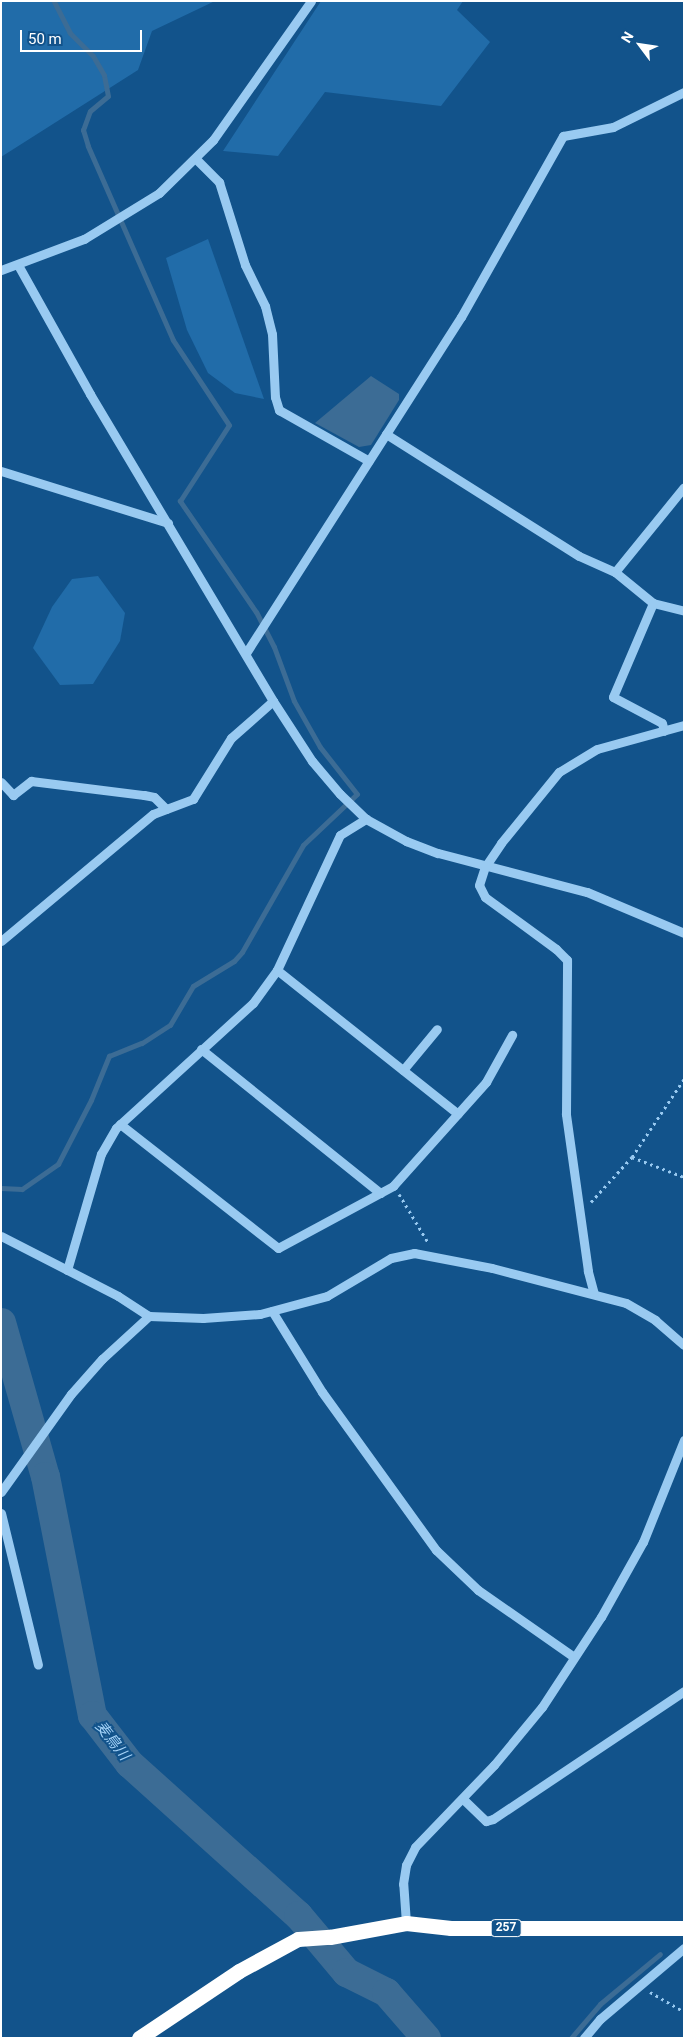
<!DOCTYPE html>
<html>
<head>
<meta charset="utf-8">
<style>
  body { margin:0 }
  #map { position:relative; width:685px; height:2039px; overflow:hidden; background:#12538b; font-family:Roboto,"Noto Sans JP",sans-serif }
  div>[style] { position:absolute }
  .green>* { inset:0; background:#216ca9 }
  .water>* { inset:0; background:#3c6c95 }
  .stream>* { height:5px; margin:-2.5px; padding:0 2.5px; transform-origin:2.5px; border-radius:2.5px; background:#3c6c95 }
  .river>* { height:29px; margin:-14.5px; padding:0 14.5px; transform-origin:14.5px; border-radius:14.5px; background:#3c6c95 }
  .path>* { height:3px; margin-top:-1.5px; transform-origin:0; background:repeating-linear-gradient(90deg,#99caf1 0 2.5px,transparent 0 6.5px) }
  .minor>* { height:9px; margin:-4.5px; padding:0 4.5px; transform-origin:4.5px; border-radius:4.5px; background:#99caf1 }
  .highway>* { height:15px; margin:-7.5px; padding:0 7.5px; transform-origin:7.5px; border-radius:7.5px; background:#fff }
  span { translate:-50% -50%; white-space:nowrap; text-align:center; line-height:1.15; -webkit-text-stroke:4px #12538b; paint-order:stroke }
  .shield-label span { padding:1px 4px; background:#12538b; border:1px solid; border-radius:4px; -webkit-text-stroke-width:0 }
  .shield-label { font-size:12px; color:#fff; font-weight:700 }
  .water-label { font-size:15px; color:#a5d3f8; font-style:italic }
  .frame { position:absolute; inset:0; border:2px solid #fff; pointer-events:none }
  .north { position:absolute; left:615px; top:20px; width:50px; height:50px; -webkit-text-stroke:4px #12538b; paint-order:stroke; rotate:301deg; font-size:14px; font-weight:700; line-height:20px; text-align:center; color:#fff }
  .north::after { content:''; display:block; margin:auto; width:18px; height:22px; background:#fff; clip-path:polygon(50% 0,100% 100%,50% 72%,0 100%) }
  .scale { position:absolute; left:20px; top:30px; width:122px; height:22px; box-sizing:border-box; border:2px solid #fff; border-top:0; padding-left:6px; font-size:15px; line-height:18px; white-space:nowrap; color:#fff; -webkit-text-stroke:4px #12538b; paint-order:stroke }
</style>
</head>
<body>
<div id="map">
  <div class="green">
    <div style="clip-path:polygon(1px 1px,215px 1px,152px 31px,138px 70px,1px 157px)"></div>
    <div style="clip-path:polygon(321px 1px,463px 1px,457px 10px,490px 42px,441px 106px,325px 92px,278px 156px,223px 151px)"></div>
    <div style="clip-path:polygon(208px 239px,264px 399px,235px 393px,208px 373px,187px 330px,166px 258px)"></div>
    <div style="clip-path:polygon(98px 576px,125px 613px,120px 641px,93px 684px,60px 685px,33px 648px,52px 607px,72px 579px)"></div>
  </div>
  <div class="water">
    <div style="clip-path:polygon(371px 376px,399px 394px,399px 400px,371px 445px,359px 447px,315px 423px)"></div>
  </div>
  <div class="stream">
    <div style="left:1px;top:1188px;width:21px;rotate:3deg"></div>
    <div style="left:22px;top:1189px;width:44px;rotate:-34.8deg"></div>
    <div style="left:58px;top:1164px;width:72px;rotate:-62.7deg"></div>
    <div style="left:91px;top:1100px;width:48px;rotate:-67.8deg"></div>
    <div style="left:109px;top:1056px;width:35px;rotate:-22deg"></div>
    <div style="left:142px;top:1043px;width:33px;rotate:-33deg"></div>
    <div style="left:170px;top:1025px;width:45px;rotate:-59.5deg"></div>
    <div style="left:193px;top:986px;width:48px;rotate:-31.4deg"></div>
    <div style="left:234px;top:961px;width:12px;rotate:-48deg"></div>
    <div style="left:242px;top:952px;width:123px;rotate:-60.3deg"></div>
    <div style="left:303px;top:845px;width:74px;rotate:-43.4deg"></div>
    <div style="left:357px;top:794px;width:60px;rotate:-128.2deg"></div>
    <div style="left:320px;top:747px;width:53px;rotate:-119.5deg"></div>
    <div style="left:294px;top:701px;width:58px;rotate:-110.3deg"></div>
    <div style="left:274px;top:647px;width:39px;rotate:-117deg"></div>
    <div style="left:256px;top:612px;width:135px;rotate:-124.4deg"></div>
    <div style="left:180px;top:501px;width:90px;rotate:-57.2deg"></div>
    <div style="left:229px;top:425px;width:102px;rotate:-123.4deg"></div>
    <div style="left:173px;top:340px;width:212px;rotate:-113.7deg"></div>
    <div style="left:88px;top:146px;width:17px;rotate:-107deg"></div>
    <div style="left:83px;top:130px;width:20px;rotate:-70deg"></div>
    <div style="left:90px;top:111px;width:23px;rotate:-40deg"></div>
    <div style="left:108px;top:96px;width:21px;rotate:-101deg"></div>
    <div style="left:104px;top:75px;width:22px;rotate:-120deg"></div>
    <div style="left:93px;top:56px;width:33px;rotate:-135deg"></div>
    <div style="left:70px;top:33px;width:36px;rotate:-117deg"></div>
    <div style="left:571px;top:2038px;width:45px;rotate:-49.5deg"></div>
    <div style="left:600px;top:2004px;width:78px;rotate:-39.8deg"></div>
  </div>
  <div class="river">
    <div style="left:1px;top:1322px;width:160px;rotate:74.1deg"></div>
    <div style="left:45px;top:1476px;width:244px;rotate:78.9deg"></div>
    <div style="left:92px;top:1715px;width:61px;rotate:52.4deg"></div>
    <div style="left:129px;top:1763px;width:227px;rotate:42deg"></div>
    <div style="left:298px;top:1915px;width:75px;rotate:49.9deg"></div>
    <div style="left:346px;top:1972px;width:45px;rotate:26.6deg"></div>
    <div style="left:386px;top:1992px;width:61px;rotate:49deg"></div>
  </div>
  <div class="path">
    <div style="left:632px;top:1157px;width:94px;rotate:-56.3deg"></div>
    <div style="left:399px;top:1194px;width:58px;rotate:59deg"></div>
    <div style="left:591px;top:1202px;width:61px;rotate:-47.7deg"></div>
    <div style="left:632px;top:1157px;width:56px;rotate:21deg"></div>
    <div style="left:650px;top:1992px;width:39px;rotate:30deg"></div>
  </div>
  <div class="minor">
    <div style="left:196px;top:159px;width:33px;rotate:45deg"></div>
    <div style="left:219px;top:182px;width:87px;rotate:72.6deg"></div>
    <div style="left:245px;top:265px;width:46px;rotate:64deg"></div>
    <div style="left:265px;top:306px;width:29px;rotate:76deg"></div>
    <div style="left:272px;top:334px;width:63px;rotate:87.3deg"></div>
    <div style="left:275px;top:397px;width:14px;rotate:73deg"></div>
    <div style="left:279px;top:410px;width:103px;rotate:29.5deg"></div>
    <div style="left:18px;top:265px;width:148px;rotate:60.8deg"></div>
    <div style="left:90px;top:394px;width:357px;rotate:59.2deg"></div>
    <div style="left:273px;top:701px;width:72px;rotate:57deg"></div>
    <div style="left:312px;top:761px;width:43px;rotate:49.7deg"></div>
    <div style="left:340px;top:794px;width:36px;rotate:44deg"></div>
    <div style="left:366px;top:819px;width:46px;rotate:28.8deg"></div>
    <div style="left:406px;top:841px;width:34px;rotate:21deg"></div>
    <div style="left:438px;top:853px;width:154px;rotate:14.7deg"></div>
    <div style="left:587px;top:892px;width:105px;rotate:22.9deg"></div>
    <div style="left:1px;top:270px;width:89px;rotate:-20.5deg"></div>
    <div style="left:84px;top:239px;width:88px;rotate:-31.5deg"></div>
    <div style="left:159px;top:193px;width:76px;rotate:-44.5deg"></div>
    <div style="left:213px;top:140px;width:170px;rotate:-54.8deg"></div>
    <div style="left:386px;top:434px;width:228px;rotate:32.3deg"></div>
    <div style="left:579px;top:556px;width:39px;rotate:24deg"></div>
    <div style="left:615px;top:572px;width:109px;rotate:-50.9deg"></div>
    <div style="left:1px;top:471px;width:175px;rotate:17.3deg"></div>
    <div style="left:615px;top:572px;width:49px;rotate:39.2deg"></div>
    <div style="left:653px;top:603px;width:32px;rotate:14deg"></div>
    <div style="left:653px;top:603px;width:102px;rotate:113.1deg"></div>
    <div style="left:613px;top:697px;width:55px;rotate:28deg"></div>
    <div style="left:662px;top:723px;width:8px;rotate:76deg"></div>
    <div style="left:246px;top:653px;width:399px;rotate:-57.4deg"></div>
    <div style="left:461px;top:317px;width:208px;rotate:-60.6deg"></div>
    <div style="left:563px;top:136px;width:51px;rotate:-10.2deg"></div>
    <div style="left:613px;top:127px;width:79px;rotate:-26.2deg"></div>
    <div style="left:1px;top:782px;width:18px;rotate:47deg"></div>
    <div style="left:13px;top:795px;width:23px;rotate:-38deg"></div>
    <div style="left:31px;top:781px;width:114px;rotate:7.1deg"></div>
    <div style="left:144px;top:795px;width:10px;rotate:11deg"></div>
    <div style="left:154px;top:797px;width:17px;rotate:45deg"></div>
    <div style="left:1px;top:941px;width:198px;rotate:-39.9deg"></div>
    <div style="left:153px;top:814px;width:43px;rotate:-20.6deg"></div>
    <div style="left:193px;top:799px;width:72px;rotate:-58.1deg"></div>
    <div style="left:231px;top:738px;width:56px;rotate:-41.4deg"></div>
    <div style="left:277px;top:970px;width:231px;rotate:38.5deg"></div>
    <div style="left:201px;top:1049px;width:230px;rotate:38.8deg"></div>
    <div style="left:403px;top:1070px;width:53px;rotate:-50.3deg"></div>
    <div style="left:120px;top:1124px;width:201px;rotate:38.1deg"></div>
    <div style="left:278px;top:1248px;width:131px;rotate:-28.3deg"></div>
    <div style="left:393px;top:1186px;width:140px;rotate:-48.2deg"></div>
    <div style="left:486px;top:1082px;width:54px;rotate:-61deg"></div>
    <div style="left:1px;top:1236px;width:131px;rotate:27.1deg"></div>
    <div style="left:118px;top:1296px;width:37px;rotate:33deg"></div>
    <div style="left:149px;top:1316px;width:54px;rotate:2.1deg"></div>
    <div style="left:203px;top:1318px;width:57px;rotate:-4deg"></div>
    <div style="left:260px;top:1314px;width:69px;rotate:-15deg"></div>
    <div style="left:327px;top:1296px;width:74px;rotate:-30.7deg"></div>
    <div style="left:391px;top:1258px;width:24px;rotate:-12deg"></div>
    <div style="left:414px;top:1253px;width:79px;rotate:10.9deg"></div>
    <div style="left:492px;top:1268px;width:138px;rotate:14.6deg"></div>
    <div style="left:626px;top:1303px;width:34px;rotate:30deg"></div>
    <div style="left:655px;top:1320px;width:38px;rotate:41deg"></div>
    <div style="left:67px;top:1270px;width:121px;rotate:-73.7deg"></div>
    <div style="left:101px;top:1154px;width:30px;rotate:-60deg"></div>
    <div style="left:116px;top:1128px;width:185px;rotate:-42.4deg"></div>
    <div style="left:253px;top:1003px;width:41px;rotate:-54deg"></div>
    <div style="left:277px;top:970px;width:149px;rotate:-65deg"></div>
    <div style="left:340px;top:835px;width:31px;rotate:-32deg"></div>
    <div style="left:594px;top:1294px;width:24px;rotate:-105deg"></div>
    <div style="left:588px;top:1271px;width:159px;rotate:-98deg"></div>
    <div style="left:566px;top:1114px;width:154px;rotate:-89.6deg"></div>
    <div style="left:567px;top:960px;width:16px;rotate:-135deg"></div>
    <div style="left:556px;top:949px;width:88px;rotate:-143.8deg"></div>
    <div style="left:485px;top:897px;width:13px;rotate:-117deg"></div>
    <div style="left:479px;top:885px;width:19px;rotate:-72deg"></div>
    <div style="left:485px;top:867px;width:29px;rotate:-56deg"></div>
    <div style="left:501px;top:843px;width:92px;rotate:-50.8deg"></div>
    <div style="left:559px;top:772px;width:44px;rotate:-31.2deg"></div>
    <div style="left:597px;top:749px;width:90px;rotate:-15.4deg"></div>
    <div style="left:272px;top:1311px;width:95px;rotate:58.3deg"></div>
    <div style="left:322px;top:1392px;width:195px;rotate:54.2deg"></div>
    <div style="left:436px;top:1550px;width:58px;rotate:43.6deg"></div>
    <div style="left:478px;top:1590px;width:117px;rotate:34.9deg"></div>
    <div style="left:1px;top:1492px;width:120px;rotate:-54.5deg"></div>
    <div style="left:71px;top:1394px;width:47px;rotate:-48.5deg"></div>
    <div style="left:102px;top:1359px;width:64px;rotate:-42.5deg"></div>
    <div style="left:1px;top:1513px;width:156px;rotate:76.3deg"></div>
    <div style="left:463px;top:1799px;width:32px;rotate:44deg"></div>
    <div style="left:486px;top:1821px;width:7px;rotate:-16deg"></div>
    <div style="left:493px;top:1819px;width:230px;rotate:-33.8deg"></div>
    <div style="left:406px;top:1923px;width:39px;rotate:-94deg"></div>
    <div style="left:403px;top:1884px;width:19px;rotate:-81deg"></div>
    <div style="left:406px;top:1865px;width:20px;rotate:-63deg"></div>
    <div style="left:415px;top:1847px;width:114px;rotate:-46.1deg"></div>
    <div style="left:494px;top:1765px;width:75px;rotate:-50.4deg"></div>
    <div style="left:542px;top:1707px;width:108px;rotate:-56.8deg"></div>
    <div style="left:601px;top:1617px;width:86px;rotate:-60.8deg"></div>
    <div style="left:643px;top:1542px;width:110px;rotate:-68.1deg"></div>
    <div style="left:584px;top:2038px;width:25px;rotate:-50deg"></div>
    <div style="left:600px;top:2019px;width:110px;rotate:-40.2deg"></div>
  </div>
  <div class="highway">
    <div style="left:139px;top:2038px;width:120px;rotate:-33.8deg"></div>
    <div style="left:239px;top:1971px;width:67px;rotate:-28.5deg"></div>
    <div style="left:298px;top:1939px;width:32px;rotate:-4deg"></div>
    <div style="left:330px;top:1937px;width:77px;rotate:-10.4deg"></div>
    <div style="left:406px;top:1923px;width:45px;rotate:6.3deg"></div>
    <div style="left:451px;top:1928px;width:233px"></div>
  </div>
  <div class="shield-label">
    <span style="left:506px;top:1928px">257</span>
  </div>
  <div class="water-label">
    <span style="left:112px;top:1741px;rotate:52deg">麦鳥川</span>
  </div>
  <div class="frame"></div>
  <div class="north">N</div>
  <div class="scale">50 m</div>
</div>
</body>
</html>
